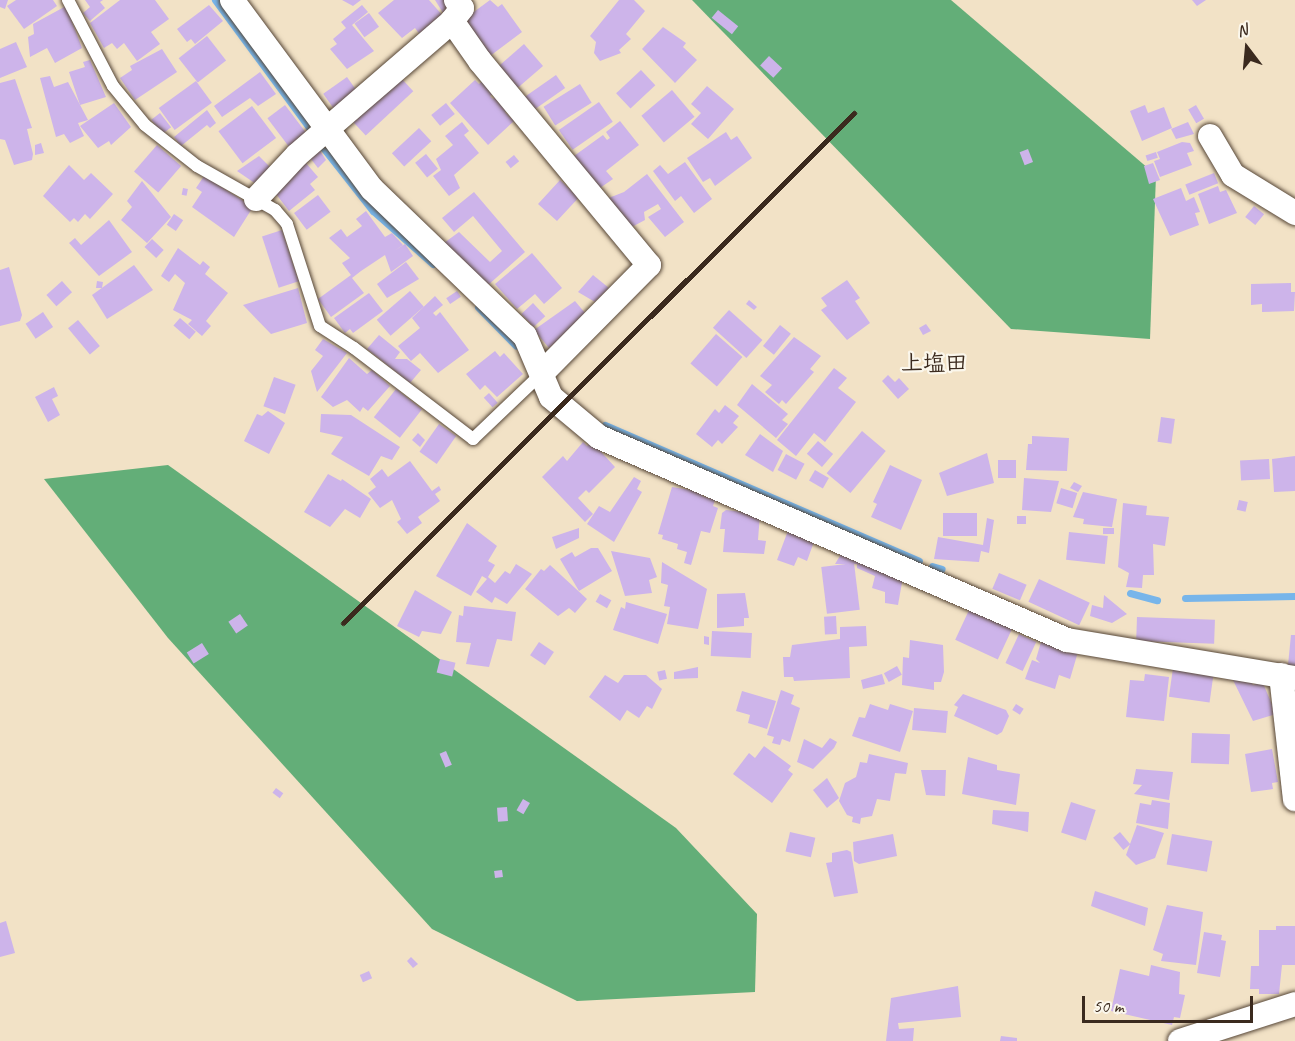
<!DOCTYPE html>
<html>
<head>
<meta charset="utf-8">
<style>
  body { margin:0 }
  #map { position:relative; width:1295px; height:1041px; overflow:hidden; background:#f2e2c6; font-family:Caveat,"Klee One",sans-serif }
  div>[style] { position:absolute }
  .forest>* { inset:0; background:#63ae78 }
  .stream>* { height:7px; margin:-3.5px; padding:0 3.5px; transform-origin:3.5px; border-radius:3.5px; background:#77b5ea }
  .building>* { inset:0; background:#cdb4ea; transform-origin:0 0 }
  .roads { filter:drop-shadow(0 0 2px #564637) drop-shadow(0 0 2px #564637) }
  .lane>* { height:12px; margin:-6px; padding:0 6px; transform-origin:6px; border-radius:6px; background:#fff }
  .street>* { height:24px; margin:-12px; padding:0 12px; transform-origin:12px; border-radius:12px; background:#fff }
  .rail>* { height:4.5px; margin:-2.25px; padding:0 2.25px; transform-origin:2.25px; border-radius:2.25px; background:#3b2a1e }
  span { translate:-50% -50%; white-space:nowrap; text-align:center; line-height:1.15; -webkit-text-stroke:4.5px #fbf7ec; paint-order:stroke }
  .neighbourhood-label { font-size:22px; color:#3b2a1e; font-weight:700 }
  .north { position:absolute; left:1217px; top:18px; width:60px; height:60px; -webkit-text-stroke:4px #fbf7ec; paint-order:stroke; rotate:344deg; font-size:16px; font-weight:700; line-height:24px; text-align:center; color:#3b2a1e }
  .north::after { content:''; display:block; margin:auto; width:21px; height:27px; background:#3b2a1e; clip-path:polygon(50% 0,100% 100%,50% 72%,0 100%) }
  .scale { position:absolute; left:1082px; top:996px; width:171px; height:27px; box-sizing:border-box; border:3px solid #3b2a1e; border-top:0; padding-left:8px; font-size:18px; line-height:21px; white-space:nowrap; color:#3b2a1e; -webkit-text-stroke:4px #fbf7ec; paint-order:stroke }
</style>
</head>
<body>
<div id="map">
  <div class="forest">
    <div style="clip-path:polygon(692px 0,951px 0,1156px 175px,1150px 339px,1011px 329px)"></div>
    <div style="clip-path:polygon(168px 465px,676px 828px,757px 914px,755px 992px,577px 1001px,432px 929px,168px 638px,44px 479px)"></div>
  </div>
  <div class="stream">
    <div style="left:215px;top:0;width:160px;rotate:53.6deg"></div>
    <div style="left:321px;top:145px;width:84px;rotate:51.8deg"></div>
    <div style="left:373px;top:211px;width:80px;rotate:41.5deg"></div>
    <div style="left:478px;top:307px;width:54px;rotate:45.7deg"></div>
    <div style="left:605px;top:425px;width:342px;rotate:23.4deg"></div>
    <div style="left:932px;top:566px;width:10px;rotate:17deg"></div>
    <div style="left:1130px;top:593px;width:28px;rotate:15deg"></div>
    <div style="left:1185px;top:598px;width:110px;rotate:-1deg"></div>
  </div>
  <div class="building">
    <div style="clip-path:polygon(0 0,8px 0,5px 9px,0 7px)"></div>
    <div style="clip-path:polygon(16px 0,53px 0,57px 6px,24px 29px,7px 6px)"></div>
    <div style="clip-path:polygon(85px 0,103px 0,100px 2px,105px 8px,90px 21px,83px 13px,90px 7px)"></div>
    <div style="clip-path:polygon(120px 0,155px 0,169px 19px,151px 32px,160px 44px,137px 61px,124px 43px,117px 49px,112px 43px,104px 48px,90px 23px)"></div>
    <div style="clip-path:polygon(342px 0,361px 0,353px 6px)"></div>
    <div style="clip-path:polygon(394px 0,429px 0,444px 17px,421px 36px,415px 28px,402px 38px,378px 13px)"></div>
    <div style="clip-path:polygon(435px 0,448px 0,453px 10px,445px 16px)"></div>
    <div style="clip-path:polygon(490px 0,498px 7px,502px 4px,522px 32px,490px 56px,463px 20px)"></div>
    <div style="clip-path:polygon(619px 0,634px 0,645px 11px,626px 34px,631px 39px,619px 50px,621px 53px,600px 61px,594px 53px,596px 42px,590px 36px)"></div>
    <div style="clip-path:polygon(1192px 0,1206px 0,1197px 6px)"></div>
    <div style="clip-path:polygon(209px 5px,223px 21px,195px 44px,191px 39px,187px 42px,177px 29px)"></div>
    <div style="clip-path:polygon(362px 5px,368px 12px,352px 25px,374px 51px,347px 69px,330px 49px,337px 44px,333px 39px,346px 28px,341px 22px)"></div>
    <div style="clip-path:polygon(66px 6px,82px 48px,55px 63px,47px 48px,30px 57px,28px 37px,34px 34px,33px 24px)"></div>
    <div style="left:718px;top:10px;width:26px;height:10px;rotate:39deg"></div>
    <div style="left:369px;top:13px;width:17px;height:18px;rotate:54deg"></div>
    <div style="clip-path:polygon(663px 27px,686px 43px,683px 47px,697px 60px,675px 83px,642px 49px)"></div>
    <div style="left:207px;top:36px;width:31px;height:36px;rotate:52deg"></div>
    <div style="clip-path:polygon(16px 42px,27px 67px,0 78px,0 49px)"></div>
    <div style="left:524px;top:44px;width:29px;height:38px;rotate:49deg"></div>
    <div style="clip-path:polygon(162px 49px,177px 72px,135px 100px,120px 78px,132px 70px,130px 66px)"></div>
    <div style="left:769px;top:56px;width:18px;height:13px;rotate:43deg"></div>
    <div style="clip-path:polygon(90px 60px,106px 97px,80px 105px,69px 72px,85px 67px,83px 62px)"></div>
    <div style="left:641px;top:70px;width:21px;height:34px;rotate:47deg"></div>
    <div style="clip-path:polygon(260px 72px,276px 94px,258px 106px,250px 98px,222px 117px,214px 106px)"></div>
    <div style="left:556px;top:75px;width:16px;height:41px;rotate:55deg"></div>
    <div style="clip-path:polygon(50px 76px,54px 87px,68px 82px,88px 120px,78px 123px,84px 136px,70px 143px,64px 134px,56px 137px,40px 78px)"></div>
    <div style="left:347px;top:77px;width:19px;height:29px;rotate:55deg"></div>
    <div style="left:401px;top:78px;width:18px;height:65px;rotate:47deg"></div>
    <div style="clip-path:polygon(15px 79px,32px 128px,27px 129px,33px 154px,32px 160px,14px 165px,5px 140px,0 139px,0 83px)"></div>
    <div style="clip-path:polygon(475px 80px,479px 84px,484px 80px,495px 92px,490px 96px,493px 99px,497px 95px,509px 108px,505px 112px,514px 121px,488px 145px,450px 103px)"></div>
    <div style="left:196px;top:81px;width:27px;height:46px;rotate:54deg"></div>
    <div style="left:580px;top:84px;width:22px;height:43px;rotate:58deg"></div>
    <div style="clip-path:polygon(707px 86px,734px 109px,708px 139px,691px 124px,701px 113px,691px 104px)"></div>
    <div style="left:672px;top:90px;width:35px;height:40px;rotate:50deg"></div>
    <div style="left:599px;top:102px;width:24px;height:49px;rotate:55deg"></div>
    <div style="clip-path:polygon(114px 103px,131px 127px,111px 145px,109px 141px,98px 148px,80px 126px)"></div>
    <div style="left:446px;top:103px;width:14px;height:19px;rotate:51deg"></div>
    <div style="left:285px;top:105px;width:38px;height:22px;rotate:53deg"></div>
    <div style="clip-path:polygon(1145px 105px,1148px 113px,1164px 107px,1172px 128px,1142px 141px,1130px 111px)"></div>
    <div style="left:1196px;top:105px;width:16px;height:9px;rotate:60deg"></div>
    <div style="left:252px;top:106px;width:40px;height:42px;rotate:53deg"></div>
    <div style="clip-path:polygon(207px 110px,216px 123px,210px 128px,207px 125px,181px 146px,174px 137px)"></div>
    <div style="left:160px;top:113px;width:18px;height:11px;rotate:52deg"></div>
    <div style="clip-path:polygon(620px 121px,639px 145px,606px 171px,613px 179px,597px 190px,574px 156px,603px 135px,607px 140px,610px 138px,606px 132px)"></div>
    <div style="clip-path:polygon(462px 122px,469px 131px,464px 135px,479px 153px,454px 175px,460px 188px,449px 196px,433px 176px,441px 170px,436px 159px,453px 145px,445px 136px)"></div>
    <div style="clip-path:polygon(1188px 122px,1194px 134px,1176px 139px,1171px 129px)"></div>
    <div style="left:419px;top:128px;width:18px;height:37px;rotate:47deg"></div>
    <div style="clip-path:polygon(726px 132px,731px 140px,737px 136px,752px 158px,715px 186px,710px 178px,703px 182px,687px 158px)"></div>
    <div style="clip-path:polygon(1182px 142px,1190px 143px,1194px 151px,1187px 153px,1192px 165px,1160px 177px,1154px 161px,1160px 159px,1157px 152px)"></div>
    <div style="clip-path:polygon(41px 143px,44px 153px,35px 155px,35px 145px)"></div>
    <div style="left:157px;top:145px;width:32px;height:35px;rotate:41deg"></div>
    <div style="clip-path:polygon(317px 146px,326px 160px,318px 168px,307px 154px)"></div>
    <div style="left:1028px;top:149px;width:14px;height:9px;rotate:69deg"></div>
    <div style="left:1156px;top:152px;width:6px;height:11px;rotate:72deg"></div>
    <div style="left:426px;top:154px;width:19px;height:14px;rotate:51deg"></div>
    <div style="left:514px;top:155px;width:8px;height:11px;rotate:50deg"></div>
    <div style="clip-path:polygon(259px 156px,272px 169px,256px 184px,237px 171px)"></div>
    <div style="clip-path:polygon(685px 162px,712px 199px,694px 213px,681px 196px,675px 201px,653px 171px,660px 165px,668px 174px)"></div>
    <div style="clip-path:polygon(306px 163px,318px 177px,310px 184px,315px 190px,289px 211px,273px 190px)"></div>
    <div style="clip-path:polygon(1153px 163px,1160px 180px,1149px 184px,1144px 166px)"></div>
    <div style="clip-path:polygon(69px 165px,84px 180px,91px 173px,113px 194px,90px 219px,85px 214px,78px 222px,74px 218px,70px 222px,43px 196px)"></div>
    <div style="left:1214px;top:173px;width:11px;height:31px;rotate:68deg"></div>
    <div style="clip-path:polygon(647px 174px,684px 222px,665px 237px,648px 217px,661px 209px,658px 204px,644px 212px,645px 220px,628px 229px,606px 199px,624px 192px)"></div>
    <div style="clip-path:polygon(204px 176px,253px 207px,234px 237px,192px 207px,202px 192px,196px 188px)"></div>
    <div style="clip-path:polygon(560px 180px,576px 195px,582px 194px,557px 221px,538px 204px)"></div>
    <div style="clip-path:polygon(142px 181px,171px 217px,147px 243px,121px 220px,132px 207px,127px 201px)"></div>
    <div style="clip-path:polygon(1218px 186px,1220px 192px,1226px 190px,1237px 213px,1209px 224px,1198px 194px)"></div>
    <div style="left:183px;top:188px;width:5px;height:7px;rotate:11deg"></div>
    <div style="clip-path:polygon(1181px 188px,1186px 201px,1194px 197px,1200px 212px,1195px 213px,1199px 225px,1170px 236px,1153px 199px)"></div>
    <div style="clip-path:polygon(474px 192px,525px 252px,487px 286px,444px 243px,459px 232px,490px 262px,502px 251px,473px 216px,454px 232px,442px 218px)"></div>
    <div style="left:318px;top:195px;width:21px;height:30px;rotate:53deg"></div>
    <div style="left:1254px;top:206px;width:13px;height:14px;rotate:39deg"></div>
    <div style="clip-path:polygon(366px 211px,385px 237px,392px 233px,403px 245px,394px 251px,405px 244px,413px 256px,391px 272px,385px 255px,361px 271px,352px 278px,364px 293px,331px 317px,318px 299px,351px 275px,342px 263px,350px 258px,329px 238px,341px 229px,347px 237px,362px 226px,356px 219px)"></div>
    <div style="left:174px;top:214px;width:11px;height:13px;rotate:34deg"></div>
    <div style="clip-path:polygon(109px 220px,132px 252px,99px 276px,69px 243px,75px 238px,81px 245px)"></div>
    <div style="left:282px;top:230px;width:54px;height:21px;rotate:72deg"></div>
    <div style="left:152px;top:239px;width:16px;height:11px;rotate:43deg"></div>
    <div style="clip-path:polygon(178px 248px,200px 265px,203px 261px,210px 267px,205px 274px,228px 293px,206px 321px,211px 326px,202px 336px,188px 324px,192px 320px,173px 310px,185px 283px,175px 274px,169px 282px,161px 276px)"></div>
    <div style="clip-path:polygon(532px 253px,562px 288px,544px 304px,535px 294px,517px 309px,495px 284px)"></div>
    <div style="clip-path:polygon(406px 262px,419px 279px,387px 298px,377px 284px)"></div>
    <div style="clip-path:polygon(134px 265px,153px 290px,107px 319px,92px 295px)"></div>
    <div style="clip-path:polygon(9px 267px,22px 315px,20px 321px,0 326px,0 270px)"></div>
    <div style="clip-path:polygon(593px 275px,609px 288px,595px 302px,578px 292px)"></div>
    <div style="clip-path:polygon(847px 280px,860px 298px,855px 301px,870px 323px,847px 340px,821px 310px,827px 306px,821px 298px)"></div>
    <div style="left:62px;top:281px;width:15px;height:21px;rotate:48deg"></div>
    <div style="clip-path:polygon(97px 281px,103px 282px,102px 288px,96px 288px)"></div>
    <div style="clip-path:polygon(1291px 283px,1291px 292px,1295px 292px,1294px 311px,1262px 312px,1262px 304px,1251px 305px,1251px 284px)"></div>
    <div style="clip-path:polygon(298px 288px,307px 323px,271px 334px,243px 305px)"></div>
    <div style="left:410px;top:291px;width:21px;height:44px;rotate:49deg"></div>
    <div style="left:457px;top:291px;width:7px;height:13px;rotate:56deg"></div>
    <div style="clip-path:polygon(369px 293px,383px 311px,353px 333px,350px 329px,345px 333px,334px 318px)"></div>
    <div style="clip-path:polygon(435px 296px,443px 305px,433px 313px,436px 316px,440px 312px,469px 350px,438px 373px,420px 353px,411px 361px,398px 346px,420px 328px,412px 318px)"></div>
    <div style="clip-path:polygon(749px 300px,757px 307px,754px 310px,746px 304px)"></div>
    <div style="clip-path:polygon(575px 301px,585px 313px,584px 318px,549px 348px,534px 330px)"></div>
    <div style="left:533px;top:303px;width:18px;height:16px;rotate:47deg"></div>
    <div style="left:729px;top:310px;width:45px;height:24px;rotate:42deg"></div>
    <div style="left:43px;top:312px;width:18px;height:21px;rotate:56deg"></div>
    <div style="left:180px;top:318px;width:21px;height:10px;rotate:41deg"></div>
    <div style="left:78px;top:320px;width:34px;height:13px;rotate:50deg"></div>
    <div style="clip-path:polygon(926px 324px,931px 331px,923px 335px,919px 328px)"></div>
    <div style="left:780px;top:325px;width:14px;height:27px;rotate:39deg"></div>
    <div style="left:716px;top:334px;width:35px;height:39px;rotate:41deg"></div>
    <div style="clip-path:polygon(379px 335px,400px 352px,395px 359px,407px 359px,421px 370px,410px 383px,367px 349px)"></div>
    <div style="clip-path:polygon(794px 337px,821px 356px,810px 369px,814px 372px,786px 404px,782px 400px,779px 404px,765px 392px,772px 385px,760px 376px)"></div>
    <div style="clip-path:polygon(323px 339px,347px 353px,317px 392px,311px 371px,323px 356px,315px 350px)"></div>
    <div style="clip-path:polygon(495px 351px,500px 357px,504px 353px,523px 374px,497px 397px,485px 385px,480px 390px,466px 374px)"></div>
    <div style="clip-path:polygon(349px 358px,367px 374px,372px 370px,390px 386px,368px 411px,363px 407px,360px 412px,347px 400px,333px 407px,321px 397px)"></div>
    <div style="clip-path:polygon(834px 368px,847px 378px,838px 388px,856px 402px,825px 442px,814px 433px,796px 456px,777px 440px)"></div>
    <div style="clip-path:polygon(888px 375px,895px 382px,899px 378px,909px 389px,898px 399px,882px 381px)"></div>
    <div style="left:274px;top:377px;width:23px;height:31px;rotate:20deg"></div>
    <div style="clip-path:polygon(752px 384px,788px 414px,782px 420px,788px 424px,776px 438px,737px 405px)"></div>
    <div style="clip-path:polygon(54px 387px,58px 396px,52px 399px,60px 415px,48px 422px,35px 397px)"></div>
    <div style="left:396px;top:389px;width:33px;height:36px;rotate:38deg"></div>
    <div style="left:489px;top:393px;width:13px;height:7px;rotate:48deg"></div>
    <div style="clip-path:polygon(725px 405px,739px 416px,733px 423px,738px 427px,722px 444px,718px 440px,712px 447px,696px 434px,715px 409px,719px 413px)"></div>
    <div style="clip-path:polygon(268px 411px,285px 423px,269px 454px,244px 441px,257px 414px,262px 416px)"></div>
    <div style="clip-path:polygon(321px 414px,351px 415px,400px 447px,392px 460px,381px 456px,369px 476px,331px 454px,343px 437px,320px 432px)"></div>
    <div style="left:1161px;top:417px;width:14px;height:25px;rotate:8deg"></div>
    <div style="left:439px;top:424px;width:21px;height:34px;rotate:35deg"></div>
    <div style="left:862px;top:431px;width:31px;height:55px;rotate:40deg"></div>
    <div style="clip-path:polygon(418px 433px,425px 440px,420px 447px,412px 440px)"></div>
    <div style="clip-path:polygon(760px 434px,783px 451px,773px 472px,745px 455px)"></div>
    <div style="clip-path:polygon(1032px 436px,1069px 438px,1067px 471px,1026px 470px,1028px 444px,1032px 444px)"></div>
    <div style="left:818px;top:441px;width:20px;height:17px;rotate:41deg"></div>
    <div style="clip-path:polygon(583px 442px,587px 446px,592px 442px,615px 467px,589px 493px,586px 490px,578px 498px,593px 514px,585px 522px,542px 477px,563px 456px,567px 461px)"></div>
    <div style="clip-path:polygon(987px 453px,994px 483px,947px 496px,939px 473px)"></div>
    <div style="left:786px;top:454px;width:21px;height:18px;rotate:28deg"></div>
    <div style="clip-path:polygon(1295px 456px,1295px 491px,1274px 492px,1272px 459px)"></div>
    <div style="left:1269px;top:459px;width:20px;height:29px;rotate:87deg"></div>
    <div style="left:998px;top:460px;width:18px;height:18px"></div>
    <div style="clip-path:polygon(410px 461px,432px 491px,439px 486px,441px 490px,435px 494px,440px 501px,418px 517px,422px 523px,407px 534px,397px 522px,401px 519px,392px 500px,380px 508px,368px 493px,376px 487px,370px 479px,382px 469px,388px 477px)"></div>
    <div style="clip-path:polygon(890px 465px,922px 480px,901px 530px,871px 517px,877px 504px,873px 502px)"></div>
    <div style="left:815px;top:470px;width:16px;height:12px;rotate:30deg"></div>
    <div style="clip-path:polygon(328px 474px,341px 481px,342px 479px,371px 499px,360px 518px,345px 509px,330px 527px,304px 512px)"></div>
    <div style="clip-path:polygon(634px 477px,641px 481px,637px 489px,642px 492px,614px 542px,587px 524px,599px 506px,610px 512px)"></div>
    <div style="clip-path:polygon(1024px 478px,1059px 481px,1051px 512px,1022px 510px)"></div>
    <div style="clip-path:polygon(1074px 482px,1082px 486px,1078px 492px,1070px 488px)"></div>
    <div style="clip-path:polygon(672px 487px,703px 492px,702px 496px,715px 500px,713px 506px,718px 508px,710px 533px,701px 531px,691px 565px,684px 563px,687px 552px,677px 549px,678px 544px,662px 539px,663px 535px,658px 534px)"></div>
    <div style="left:1061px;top:488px;width:17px;height:16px;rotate:17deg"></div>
    <div style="clip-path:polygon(1083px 492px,1117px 499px,1112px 527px,1083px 524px,1084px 519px,1073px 517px)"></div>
    <div style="left:1239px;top:500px;width:9px;height:10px;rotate:13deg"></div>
    <div style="clip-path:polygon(1123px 503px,1147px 506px,1146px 515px,1169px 517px,1165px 546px,1153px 544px,1154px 575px,1143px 575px,1142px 588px,1126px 587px,1129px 573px,1118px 567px)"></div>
    <div style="clip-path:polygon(726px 510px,760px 514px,758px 540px,766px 541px,764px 554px,723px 552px,725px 529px,720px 529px,722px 513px)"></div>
    <div style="left:943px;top:513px;width:34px;height:23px"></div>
    <div style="left:1017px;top:516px;width:9px;height:8px"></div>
    <div style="clip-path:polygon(987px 518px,994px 520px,989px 553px,981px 551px,979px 562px,934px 559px,938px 537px,983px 545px)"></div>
    <div style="clip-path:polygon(467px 523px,497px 546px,488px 561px,495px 565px,488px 577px,495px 583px,505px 571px,510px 574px,516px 564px,532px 574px,507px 604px,495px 597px,492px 603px,476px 592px,487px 579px,482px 576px,471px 596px,436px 576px)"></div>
    <div style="clip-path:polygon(579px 528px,579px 538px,556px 549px,552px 537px)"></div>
    <div style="clip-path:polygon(789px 528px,815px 539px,807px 561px,798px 557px,794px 566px,777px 560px)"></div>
    <div style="left:1103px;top:528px;width:11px;height:6px"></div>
    <div style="left:1069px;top:532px;width:39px;height:28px;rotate:6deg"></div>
    <div style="clip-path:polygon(591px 548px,598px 548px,612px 571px,579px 591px,560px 559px,572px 552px,575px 557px)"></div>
    <div style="clip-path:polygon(611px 551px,650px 558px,657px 577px,649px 580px,652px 593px,625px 596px)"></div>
    <div style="clip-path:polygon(843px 551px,903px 577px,898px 605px,885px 603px,885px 592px,872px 588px,875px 576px,857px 568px,857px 564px,835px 564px)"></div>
    <div style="clip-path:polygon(662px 562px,707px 589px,698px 629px,667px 624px,670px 607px,664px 606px,668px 585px,661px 583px)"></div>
    <div style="left:854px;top:563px;width:47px;height:33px;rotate:83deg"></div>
    <div style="clip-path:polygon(550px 565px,587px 599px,575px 613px,569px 608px,558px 616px,525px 589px,541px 569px,544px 571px)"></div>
    <div style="left:999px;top:573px;width:30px;height:17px;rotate:23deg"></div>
    <div style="left:1039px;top:579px;width:56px;height:25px;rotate:25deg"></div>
    <div style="clip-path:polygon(415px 590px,452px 612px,441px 634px,422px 631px,419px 637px,397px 626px)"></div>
    <div style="clip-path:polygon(745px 593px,749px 618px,744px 618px,744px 626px,717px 628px,717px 594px)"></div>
    <div style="left:600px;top:594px;width:13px;height:9px;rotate:29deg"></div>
    <div style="clip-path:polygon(1104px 595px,1127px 614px,1112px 623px,1090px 616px,1092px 605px,1103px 608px)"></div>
    <div style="clip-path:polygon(626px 602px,667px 614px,658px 644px,613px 630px,621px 607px,625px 609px)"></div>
    <div style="clip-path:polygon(464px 606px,516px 612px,512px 641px,497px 639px,489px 667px,466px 664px,471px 643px,456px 642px,459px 615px,463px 616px)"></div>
    <div style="left:970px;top:608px;width:47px;height:35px;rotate:25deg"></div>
    <div style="left:240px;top:614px;width:14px;height:14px;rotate:56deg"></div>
    <div style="left:836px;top:616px;width:18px;height:12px;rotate:87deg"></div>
    <div style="left:1137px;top:617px;width:78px;height:24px;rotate:2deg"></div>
    <div style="clip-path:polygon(866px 626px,867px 646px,849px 647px,850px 678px,794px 681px,793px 677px,784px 677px,783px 657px,790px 657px,792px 645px,840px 639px,840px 627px)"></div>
    <div style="left:712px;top:631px;width:40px;height:25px;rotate:3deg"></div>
    <div style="left:1019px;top:634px;width:19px;height:32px;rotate:25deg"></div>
    <div style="clip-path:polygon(1291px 635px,1295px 635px,1295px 666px,1288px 665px)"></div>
    <div style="clip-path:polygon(704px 636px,709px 637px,709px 645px,704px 644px)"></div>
    <div style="clip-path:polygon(910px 640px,943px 645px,944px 672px,941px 682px,934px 682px,934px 690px,902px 685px,903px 657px,909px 658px)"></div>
    <div style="left:539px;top:642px;width:18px;height:16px;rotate:34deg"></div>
    <div style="clip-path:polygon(1041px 642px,1078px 652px,1070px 679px,1059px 675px,1055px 689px,1025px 679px,1032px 660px,1040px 663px,1036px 659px)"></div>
    <div style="left:202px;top:643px;width:13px;height:18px;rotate:58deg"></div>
    <div style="left:440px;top:659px;width:16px;height:14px;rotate:14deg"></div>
    <div style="left:897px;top:666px;width:10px;height:15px;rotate:61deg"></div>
    <div style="clip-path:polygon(698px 667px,698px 678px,674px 679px,674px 672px)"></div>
    <div style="left:1173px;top:668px;width:41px;height:29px;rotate:8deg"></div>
    <div style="left:665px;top:670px;width:9px;height:8px;rotate:77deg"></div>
    <div style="clip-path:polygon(882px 674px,885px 684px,863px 689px,861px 680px)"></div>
    <div style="clip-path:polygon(1145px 674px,1169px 677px,1164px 721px,1126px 717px,1130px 680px,1144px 681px)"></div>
    <div style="clip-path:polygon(605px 675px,618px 683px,624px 675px,646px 675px,662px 689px,652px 709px,647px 706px,639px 718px,627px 710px,620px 721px,589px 697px)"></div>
    <div style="clip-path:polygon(1232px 678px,1251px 679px,1253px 685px,1262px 681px,1276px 714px,1253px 721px)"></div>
    <div style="clip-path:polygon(781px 690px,794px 695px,791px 704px,800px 708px,790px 742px,782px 739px,780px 745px,772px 743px,774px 737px,767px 735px)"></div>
    <div style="clip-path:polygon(742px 691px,776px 701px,767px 729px,748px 723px,750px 715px,736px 711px)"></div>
    <div style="clip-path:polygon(963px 694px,1006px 710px,1009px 716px,1002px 732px,997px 735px,954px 716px,958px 707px,954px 705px)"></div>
    <div style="clip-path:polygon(870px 704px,888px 710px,890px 704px,913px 711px,900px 752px,852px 736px,859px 717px,865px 718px)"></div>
    <div style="left:1016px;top:704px;width:9px;height:7px;rotate:32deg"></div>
    <div style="left:914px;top:708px;width:34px;height:22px;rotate:5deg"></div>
    <div style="left:1192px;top:733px;width:38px;height:30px;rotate:2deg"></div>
    <div style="clip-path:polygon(830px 738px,837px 742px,834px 748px,813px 769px,797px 762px,804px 739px,822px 748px)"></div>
    <div style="clip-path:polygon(764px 746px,791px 766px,788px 770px,793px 774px,772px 803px,733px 774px,749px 753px,755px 758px)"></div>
    <div style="clip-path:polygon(1272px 749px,1278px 782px,1272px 783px,1273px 789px,1251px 792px,1245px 754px)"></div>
    <div style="left:446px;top:751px;width:15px;height:7px;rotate:67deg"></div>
    <div style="clip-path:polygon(869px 754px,908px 763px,906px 774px,895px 773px,890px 801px,877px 799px,872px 816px,861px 818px,860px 824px,852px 822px,853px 817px,847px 815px,839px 801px,845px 783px,856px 777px,860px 762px,867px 763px)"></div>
    <div style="clip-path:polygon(968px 757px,997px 765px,997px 770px,1020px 774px,1016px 805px,962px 794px)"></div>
    <div style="clip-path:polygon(1136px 769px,1173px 772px,1169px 800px,1134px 794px,1142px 785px,1133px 784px)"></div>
    <div style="clip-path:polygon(921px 770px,946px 770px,945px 796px,926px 795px)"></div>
    <div style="clip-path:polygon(827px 778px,839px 798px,827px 808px,813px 790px)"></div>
    <div style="left:276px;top:788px;width:9px;height:6px;rotate:36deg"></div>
    <div style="left:523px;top:799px;width:8px;height:13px;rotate:30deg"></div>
    <div style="clip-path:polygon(1152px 800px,1170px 803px,1168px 829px,1136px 823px,1140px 803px,1151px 805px)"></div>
    <div style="left:1071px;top:802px;width:26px;height:32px;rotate:18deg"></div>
    <div style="left:507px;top:807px;width:14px;height:10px;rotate:86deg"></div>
    <div style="clip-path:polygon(993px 810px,1029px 812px,1028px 832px,992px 824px)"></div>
    <div style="clip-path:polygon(1137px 825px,1164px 833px,1155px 858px,1136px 865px,1126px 855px)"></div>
    <div style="left:790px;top:832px;width:26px;height:20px;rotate:13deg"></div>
    <div style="left:1120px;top:832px;width:16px;height:9px;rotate:50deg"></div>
    <div style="clip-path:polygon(893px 834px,897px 856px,859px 864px,854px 861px,853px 842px)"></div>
    <div style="left:1172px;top:834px;width:41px;height:31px;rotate:10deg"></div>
    <div style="clip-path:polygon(847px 850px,851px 852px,858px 893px,834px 897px,826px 863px,832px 862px,832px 853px)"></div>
    <div style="left:502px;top:870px;width:7px;height:8px;rotate:82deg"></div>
    <div style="clip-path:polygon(1095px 891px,1148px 908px,1145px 926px,1091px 906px)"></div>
    <div style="clip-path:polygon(1167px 905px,1203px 912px,1196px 965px,1161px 961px,1163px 954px,1153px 950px)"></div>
    <div style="clip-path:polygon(6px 921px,15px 953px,0 957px,0 923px)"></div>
    <div style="clip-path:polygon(1276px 926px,1295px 926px,1295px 965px,1282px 965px,1279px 994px,1259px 994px,1259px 989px,1250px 989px,1251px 966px,1259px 966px,1259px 930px,1276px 930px)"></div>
    <div style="clip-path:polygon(1204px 932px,1222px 935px,1221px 940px,1226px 941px,1220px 977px,1197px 973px)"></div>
    <div style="clip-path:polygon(411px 957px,418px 964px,413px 968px,407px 961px)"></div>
    <div style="clip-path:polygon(1151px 965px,1180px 972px,1179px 994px,1185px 995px,1180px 1018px,1174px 1017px,1172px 1025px,1111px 1011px,1120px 969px,1149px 976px)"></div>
    <div style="left:369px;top:971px;width:8px;height:10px;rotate:67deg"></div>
    <div style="clip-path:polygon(958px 986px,961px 1017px,898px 1023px,899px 1029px,914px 1028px,913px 1041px,886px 1041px,891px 998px)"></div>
    <div style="clip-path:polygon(1001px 1036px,1017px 1038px,1017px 1041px,1000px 1041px)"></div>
  </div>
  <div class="roads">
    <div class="lane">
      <div style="left:68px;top:0;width:97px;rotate:62.4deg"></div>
      <div style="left:113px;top:86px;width:50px;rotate:50.6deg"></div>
      <div style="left:145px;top:125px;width:66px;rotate:38.3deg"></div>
      <div style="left:197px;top:166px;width:90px;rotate:29.4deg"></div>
      <div style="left:275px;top:210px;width:18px;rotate:49deg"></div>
      <div style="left:287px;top:224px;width:107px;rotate:72.1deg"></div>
      <div style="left:320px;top:326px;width:40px;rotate:32.9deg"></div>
      <div style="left:354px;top:348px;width:150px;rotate:37.4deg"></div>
      <div style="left:473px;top:439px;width:94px;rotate:-43.7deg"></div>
    </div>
    <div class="street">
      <div style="left:232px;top:0;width:235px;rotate:53.5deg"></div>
      <div style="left:372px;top:189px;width:212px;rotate:43.9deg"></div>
      <div style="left:525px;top:336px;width:66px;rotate:66.9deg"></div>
      <div style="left:551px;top:397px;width:62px;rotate:39.8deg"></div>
      <div style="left:599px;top:437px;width:510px;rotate:23.45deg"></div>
      <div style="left:1067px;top:640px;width:231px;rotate:9.5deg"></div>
      <div style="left:452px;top:21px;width:16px;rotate:-52deg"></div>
      <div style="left:462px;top:8px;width:10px;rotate:-127deg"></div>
      <div style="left:1210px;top:136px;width:45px;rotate:59.5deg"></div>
      <div style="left:1233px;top:175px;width:73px;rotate:31.5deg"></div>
      <div style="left:256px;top:199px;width:60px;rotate:-47deg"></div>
      <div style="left:297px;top:155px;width:205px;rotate:-40.8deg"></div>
      <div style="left:452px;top:21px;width:49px;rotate:55deg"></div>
      <div style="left:480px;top:61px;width:265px;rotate:50.4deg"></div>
      <div style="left:649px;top:265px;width:153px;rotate:134.7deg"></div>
      <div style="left:1281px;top:675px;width:125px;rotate:83.6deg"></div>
      <div style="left:1180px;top:1041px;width:121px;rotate:-17.8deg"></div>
    </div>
  </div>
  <div class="rail">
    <div style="left:343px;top:623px;width:722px;rotate:-44.94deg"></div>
  </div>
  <div class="neighbourhood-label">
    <span style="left:934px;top:364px">上塩田</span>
  </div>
  <div class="north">N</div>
  <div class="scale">50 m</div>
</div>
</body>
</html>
